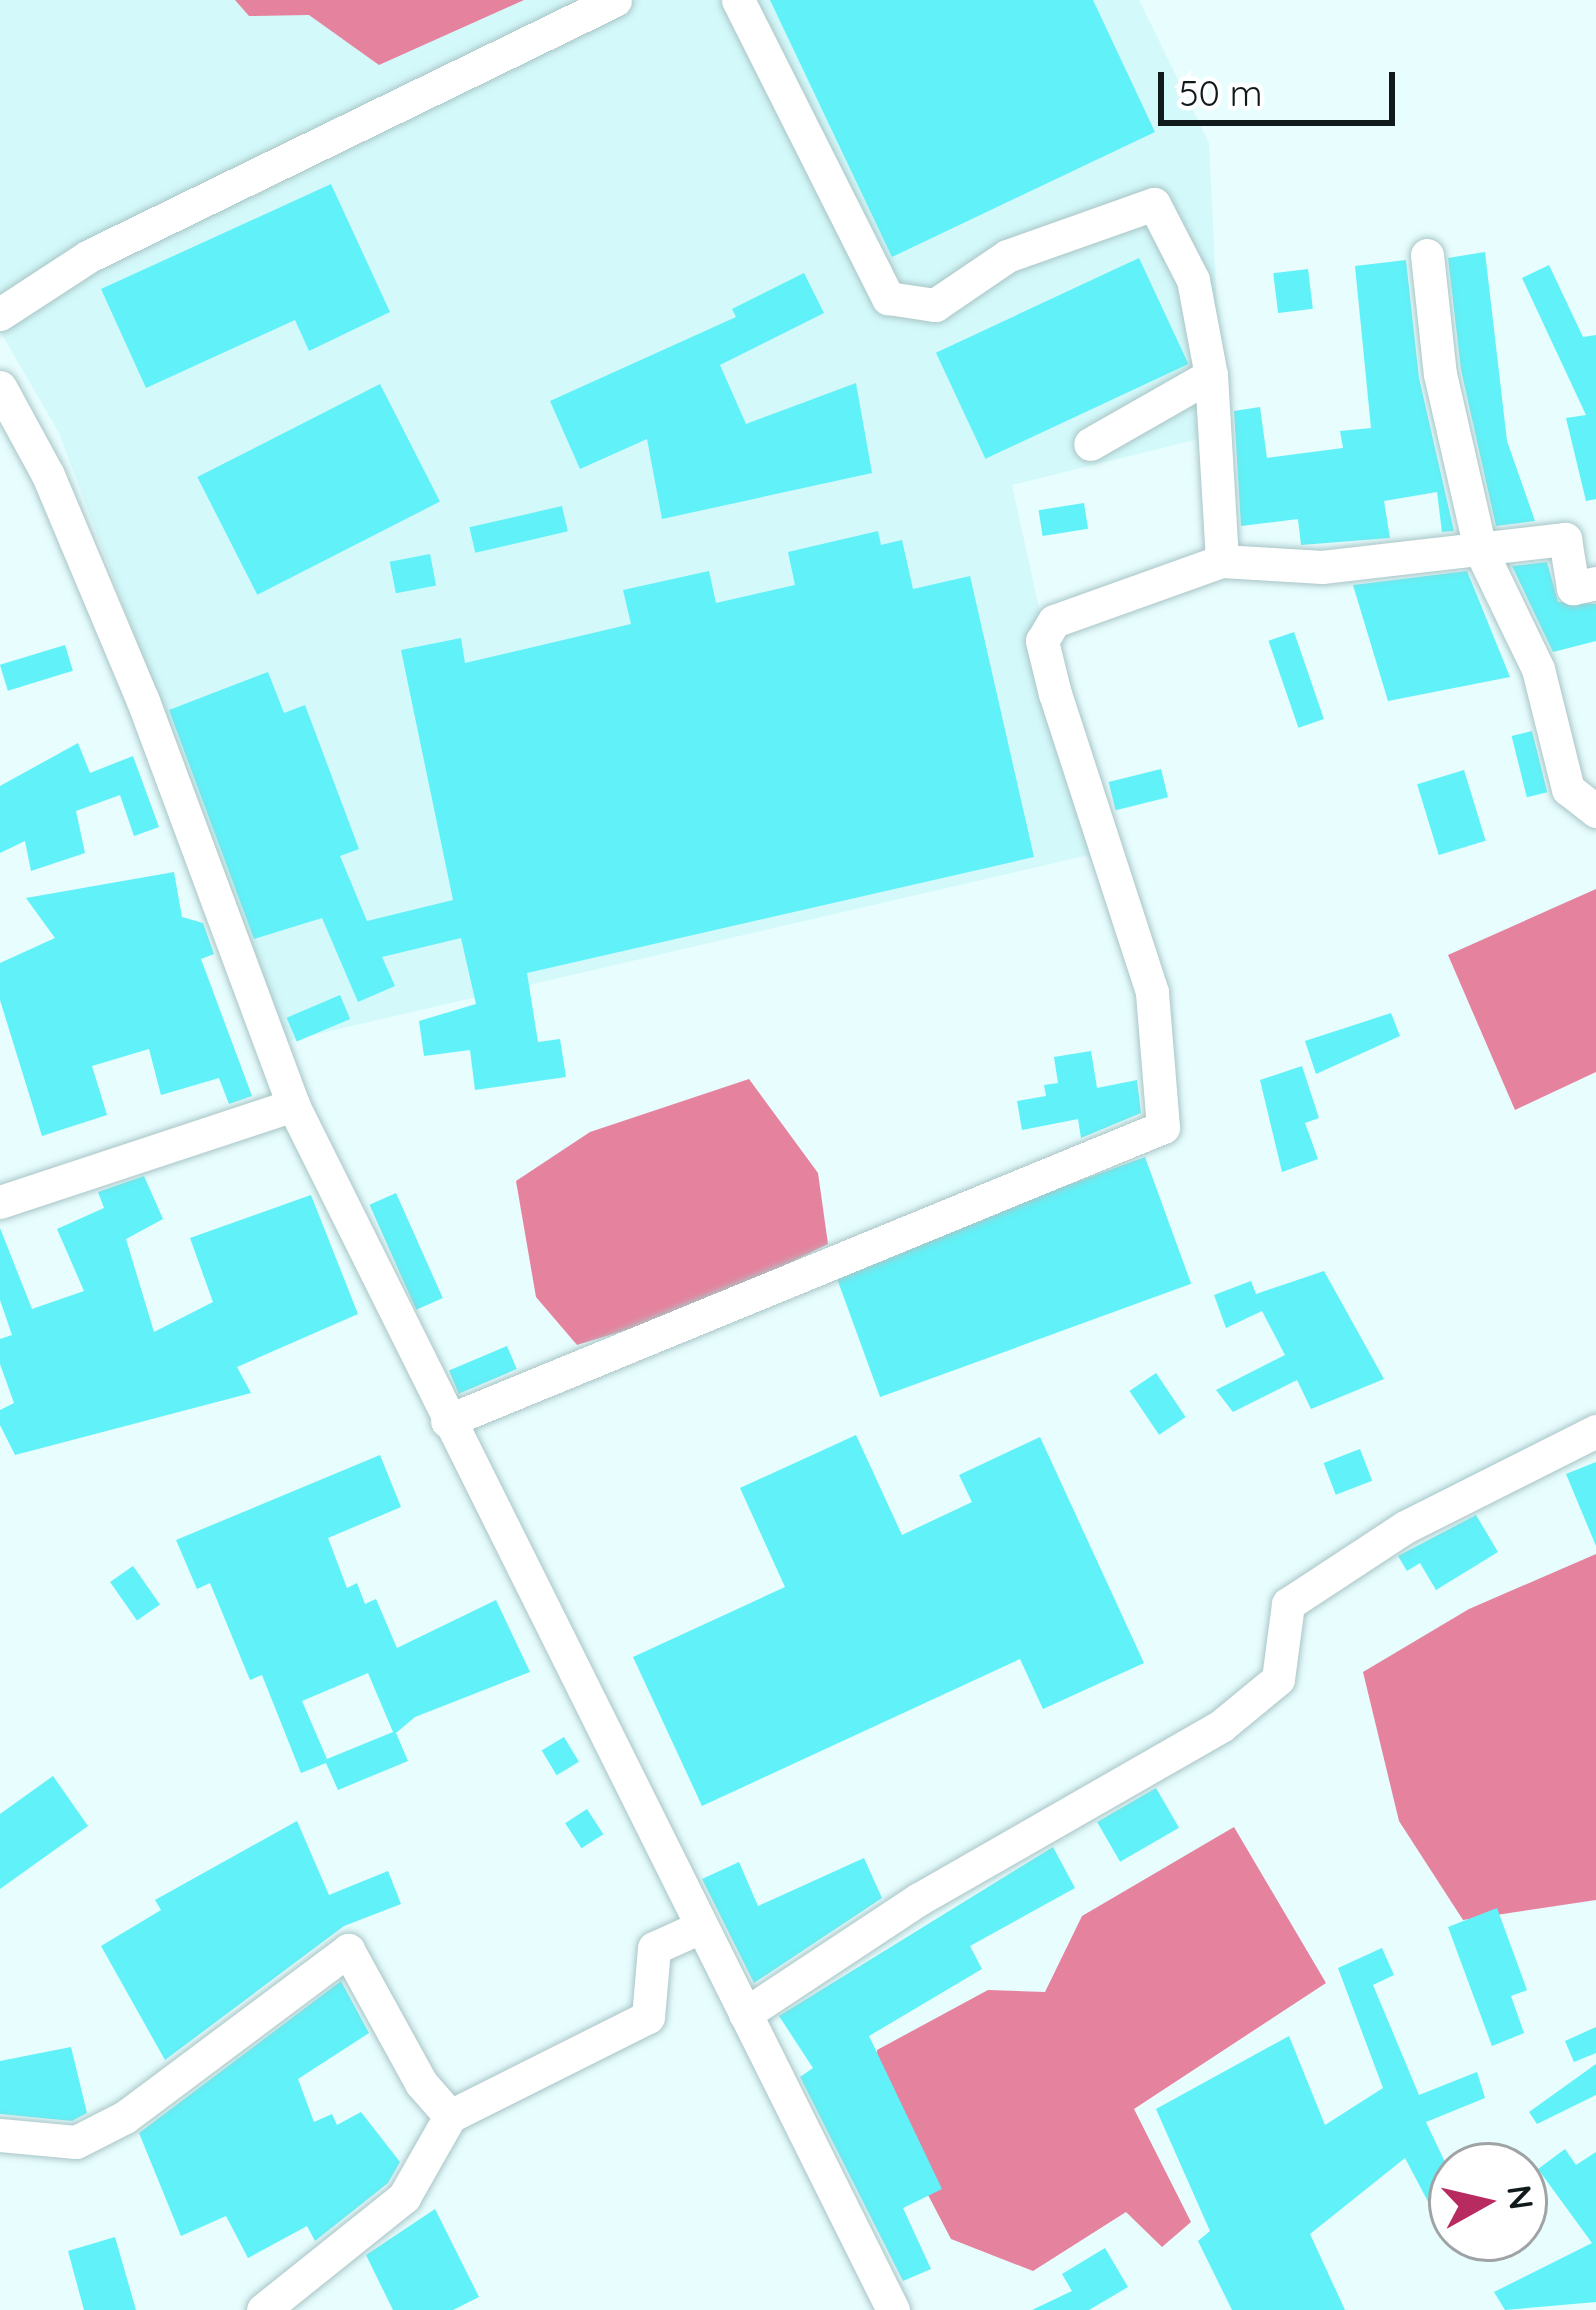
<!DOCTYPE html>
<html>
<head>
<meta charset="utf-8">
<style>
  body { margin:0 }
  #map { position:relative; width:1596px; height:2310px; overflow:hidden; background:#e7fdfe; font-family:Quicksand,sans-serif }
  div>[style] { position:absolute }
  .built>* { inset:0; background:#d3f9fa }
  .water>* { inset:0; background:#e5839e }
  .building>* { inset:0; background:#61f1f8; transform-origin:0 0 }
  .roads { filter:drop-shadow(0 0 3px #aac5c6) drop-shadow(0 0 3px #aac5c6) }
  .street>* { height:33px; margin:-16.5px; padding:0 16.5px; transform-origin:16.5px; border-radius:16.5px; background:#fff }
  span { translate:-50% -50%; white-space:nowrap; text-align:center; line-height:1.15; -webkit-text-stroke:9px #fff; paint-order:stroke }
  .north { position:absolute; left:1428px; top:2142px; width:120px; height:120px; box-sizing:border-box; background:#fff; border:3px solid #9fa3a4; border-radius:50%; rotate:82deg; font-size:33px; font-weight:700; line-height:48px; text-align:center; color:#101a1b }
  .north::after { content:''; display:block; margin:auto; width:42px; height:54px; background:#b82b60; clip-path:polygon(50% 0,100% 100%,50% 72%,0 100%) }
  .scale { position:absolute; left:1158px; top:72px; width:237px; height:54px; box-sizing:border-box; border:6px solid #101a1b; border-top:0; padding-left:15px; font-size:36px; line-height:42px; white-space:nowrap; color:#101a1b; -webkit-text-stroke:9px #fff; paint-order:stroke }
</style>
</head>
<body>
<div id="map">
  <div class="built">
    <div style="clip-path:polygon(0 0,1139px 0,1209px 143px,1223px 433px,1012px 485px,1093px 854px,287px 1041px,59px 433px,0 331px)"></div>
  </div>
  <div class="water">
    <div style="clip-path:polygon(235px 0,524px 0,379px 65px,309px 15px,249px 16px)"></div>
    <div style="clip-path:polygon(1596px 889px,1596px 1072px,1515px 1110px,1448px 955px)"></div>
    <div style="clip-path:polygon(749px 1079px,818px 1173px,828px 1244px,698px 1308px,577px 1345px,536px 1297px,516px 1181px,590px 1132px)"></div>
    <div style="clip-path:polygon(1596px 1554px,1596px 1900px,1463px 1920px,1399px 1821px,1363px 1672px,1469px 1609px)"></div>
    <div style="clip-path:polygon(1234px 1827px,1326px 1983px,1134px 2109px,1191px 2222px,1162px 2247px,1126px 2212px,1033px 2271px,951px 2239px,879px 2101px,877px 2050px,988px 1990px,1045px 1992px,1082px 1916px)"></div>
  </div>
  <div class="building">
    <div style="clip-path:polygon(770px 0,1093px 0,1155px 132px,892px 257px)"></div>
    <div style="clip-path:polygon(331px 184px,390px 312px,309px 351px,295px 320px,146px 388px,101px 289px)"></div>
    <div style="clip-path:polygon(1485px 252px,1507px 441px,1535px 521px,1496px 526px,1461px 370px,1448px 258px)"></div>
    <div style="left:1139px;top:258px;width:117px;height:224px;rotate:65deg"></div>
    <div style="clip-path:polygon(1406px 260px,1419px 378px,1454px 531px,1442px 532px,1437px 492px,1384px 501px,1390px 538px,1301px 545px,1298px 519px,1241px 526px,1234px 411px,1260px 407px,1267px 458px,1343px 448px,1340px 431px,1371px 428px,1355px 266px)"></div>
    <div style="clip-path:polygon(1549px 265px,1583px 337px,1596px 335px,1596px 499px,1586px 501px,1566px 418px,1586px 415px,1522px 278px)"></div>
    <div style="left:1308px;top:269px;width:40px;height:35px;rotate:83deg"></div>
    <div style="clip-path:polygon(804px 273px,824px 313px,720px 365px,746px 424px,856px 383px,872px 473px,662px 519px,647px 439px,580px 469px,550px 401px,736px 317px,732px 309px)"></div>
    <div style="left:380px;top:384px;width:132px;height:205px;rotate:63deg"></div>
    <div style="left:1084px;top:503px;width:26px;height:46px;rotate:81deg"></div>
    <div style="left:562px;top:506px;width:26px;height:95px;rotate:77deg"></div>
    <div style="clip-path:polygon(878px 531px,881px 545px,902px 540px,913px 589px,970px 576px,1034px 857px,527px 973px,538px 1042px,560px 1039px,566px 1077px,475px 1090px,470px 1050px,424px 1056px,419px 1021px,476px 1004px,461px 938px,382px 957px,395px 986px,358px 1002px,322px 918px,254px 939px,169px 710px,268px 672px,284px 713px,305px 705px,359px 849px,340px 856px,367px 921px,453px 900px,401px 650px,461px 638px,465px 663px,631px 624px,623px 590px,709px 571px,716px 603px,795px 585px,788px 552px)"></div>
    <div style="left:430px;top:554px;width:32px;height:41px;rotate:79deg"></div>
    <div style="clip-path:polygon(1547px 562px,1558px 602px,1596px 604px,1596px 641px,1553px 652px,1512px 566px)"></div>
    <div style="clip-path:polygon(1467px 571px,1510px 677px,1388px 701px,1353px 585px)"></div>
    <div style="left:1294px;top:632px;width:92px;height:27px;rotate:71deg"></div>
    <div style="left:65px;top:645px;width:27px;height:68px;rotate:73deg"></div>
    <div style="left:1532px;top:731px;width:63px;height:21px;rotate:76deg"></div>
    <div style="clip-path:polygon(78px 743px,90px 773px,133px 756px,159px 827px,134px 836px,120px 795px,76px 811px,85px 853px,31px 871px,25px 841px,0 853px,0 786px)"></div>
    <div style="left:1161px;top:769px;width:29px;height:54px;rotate:76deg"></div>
    <div style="left:1464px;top:770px;width:74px;height:49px;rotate:73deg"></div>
    <div style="clip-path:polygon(174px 872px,182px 917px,203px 923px,214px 954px,201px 959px,252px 1096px,229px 1104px,219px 1078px,161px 1095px,149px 1049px,92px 1066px,107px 1115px,42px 1136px,0 1000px,0 963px,55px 938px,26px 898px)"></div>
    <div style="left:340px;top:995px;width:26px;height:58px;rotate:67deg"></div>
    <div style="clip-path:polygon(1391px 1013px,1400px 1036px,1316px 1074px,1305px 1041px)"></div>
    <div style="clip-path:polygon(1091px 1051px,1097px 1088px,1137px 1080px,1141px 1113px,1081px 1138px,1078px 1119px,1022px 1130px,1017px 1101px,1046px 1096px,1044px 1085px,1058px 1083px,1054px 1057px)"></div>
    <div style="clip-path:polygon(1302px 1066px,1319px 1118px,1305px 1123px,1318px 1159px,1282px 1172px,1260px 1080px)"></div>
    <div style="left:1145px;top:1157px;width:135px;height:331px;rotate:70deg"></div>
    <div style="clip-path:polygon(144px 1176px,163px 1219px,126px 1239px,154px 1332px,213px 1302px,190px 1238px,311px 1195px,358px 1314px,237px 1367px,251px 1393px,15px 1455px,0 1425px,0 1410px,14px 1403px,0 1364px,0 1339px,12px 1335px,0 1300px,0 1228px,32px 1309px,84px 1291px,57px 1229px,104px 1208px,98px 1192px)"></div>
    <div style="left:396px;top:1193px;width:115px;height:29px;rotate:66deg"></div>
    <div style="clip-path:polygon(1324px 1271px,1384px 1379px,1311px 1409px,1297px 1380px,1233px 1412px,1216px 1390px,1285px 1355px,1262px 1311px,1226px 1328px,1214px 1295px,1251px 1281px,1256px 1294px)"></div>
    <div style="left:507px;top:1346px;width:25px;height:63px;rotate:67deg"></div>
    <div style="left:1156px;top:1373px;width:53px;height:32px;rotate:56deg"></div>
    <div style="clip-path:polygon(856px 1435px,902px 1535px,972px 1502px,959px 1475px,1040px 1437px,1144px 1663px,1043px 1709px,1020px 1659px,702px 1806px,633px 1657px,785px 1587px,740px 1488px)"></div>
    <div style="left:1360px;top:1449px;width:34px;height:39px;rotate:69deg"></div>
    <div style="clip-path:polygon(evenodd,380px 1455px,401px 1507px,328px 1538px,347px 1588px,357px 1583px,365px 1604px,376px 1599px,397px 1648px,496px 1600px,530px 1672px,415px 1717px,396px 1733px,408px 1761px,338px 1790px,326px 1763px,301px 1773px,262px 1675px,250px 1680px,210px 1583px,197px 1589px,176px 1540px,380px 1455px,368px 1673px,393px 1732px,327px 1759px,302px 1701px,368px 1673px)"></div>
    <div style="clip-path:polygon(1596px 1462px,1596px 1546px,1566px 1474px)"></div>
    <div style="clip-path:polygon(1476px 1515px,1498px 1552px,1436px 1590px,1420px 1563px,1407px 1571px,1398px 1556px)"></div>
    <div style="left:133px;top:1566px;width:47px;height:28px;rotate:55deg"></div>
    <div style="left:564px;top:1737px;width:29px;height:26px;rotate:59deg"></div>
    <div style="clip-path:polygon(53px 1776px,88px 1826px,0 1889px,0 1814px)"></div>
    <div style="left:1156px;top:1788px;width:46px;height:68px;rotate:60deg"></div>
    <div style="left:587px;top:1809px;width:30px;height:26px;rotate:57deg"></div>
    <div style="clip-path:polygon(297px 1821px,329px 1895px,388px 1871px,401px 1904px,344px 1926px,165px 2060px,101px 1946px,161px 1910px,155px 1900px)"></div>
    <div style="clip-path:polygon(1053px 1847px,1075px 1888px,970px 1946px,982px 1969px,869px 2036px,942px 2189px,903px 2208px,931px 2269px,903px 2281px,800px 2077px,813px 2068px,779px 2016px)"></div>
    <div style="clip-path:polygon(864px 1858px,882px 1898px,754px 1983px,702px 1879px,739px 1862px,758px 1906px)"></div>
    <div style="clip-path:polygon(1497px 1908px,1527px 1990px,1511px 1996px,1524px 2033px,1492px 2046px,1448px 1927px)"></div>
    <div style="clip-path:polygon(1382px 1948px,1394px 1975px,1373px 1985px,1419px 2095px,1477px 2072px,1485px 2098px,1426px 2122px,1452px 2177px,1452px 2247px,1405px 2158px,1310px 2234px,1345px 2310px,1232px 2310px,1198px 2241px,1210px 2231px,1156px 2109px,1289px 2036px,1325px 2125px,1383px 2088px,1338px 1968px)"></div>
    <div style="clip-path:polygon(341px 1981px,369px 2033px,298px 2079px,314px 2122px,332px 2114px,337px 2125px,361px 2112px,400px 2162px,388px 2183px,315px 2241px,307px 2226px,248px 2258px,226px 2216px,181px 2236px,139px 2133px)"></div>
    <div style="clip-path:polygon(1596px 2027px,1596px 2053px,1574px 2062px,1565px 2041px)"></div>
    <div style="clip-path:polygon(71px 2047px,87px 2113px,72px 2121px,0 2114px,0 2061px)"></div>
    <div style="clip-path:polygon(1596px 2064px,1596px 2095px,1537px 2124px,1529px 2112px)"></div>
    <div style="clip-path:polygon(1565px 2149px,1576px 2165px,1596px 2152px,1596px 2302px,1505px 2310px,1494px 2292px,1592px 2243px,1538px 2169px)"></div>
    <div style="clip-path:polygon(435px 2209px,479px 2297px,453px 2310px,393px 2310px,366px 2255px)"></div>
    <div style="clip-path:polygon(115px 2237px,136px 2310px,84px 2310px,68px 2251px)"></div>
    <div style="clip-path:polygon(1105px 2248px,1128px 2287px,1089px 2310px,1032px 2310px,1072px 2291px,1062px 2274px)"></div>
  </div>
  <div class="roads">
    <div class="street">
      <div style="left:738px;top:0;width:334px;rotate:63.3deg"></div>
      <div style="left:888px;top:298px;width:48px;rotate:8.5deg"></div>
      <div style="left:935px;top:305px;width:87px;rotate:-34.2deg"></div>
      <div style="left:1007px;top:256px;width:156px;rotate:-19.5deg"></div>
      <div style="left:1154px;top:204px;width:85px;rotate:62.8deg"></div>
      <div style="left:1193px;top:280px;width:97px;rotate:79.3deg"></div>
      <div style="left:1211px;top:375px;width:139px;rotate:150.3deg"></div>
      <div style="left:1427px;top:255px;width:120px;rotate:83.8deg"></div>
      <div style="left:1440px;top:374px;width:180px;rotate:77.1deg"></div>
      <div style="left:1480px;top:549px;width:133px;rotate:64.2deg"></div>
      <div style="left:1538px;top:669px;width:124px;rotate:76deg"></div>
      <div style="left:1568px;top:789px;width:36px;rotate:38deg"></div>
      <div style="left:0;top:314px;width:106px;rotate:-33.1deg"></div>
      <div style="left:89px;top:256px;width:585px;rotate:-25.95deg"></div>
      <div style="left:1211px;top:375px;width:186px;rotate:86.6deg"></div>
      <div style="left:0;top:387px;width:100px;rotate:61.4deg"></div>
      <div style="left:48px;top:475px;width:245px;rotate:67.2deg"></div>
      <div style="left:143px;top:701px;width:431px;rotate:69.6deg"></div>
      <div style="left:293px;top:1105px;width:1346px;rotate:63.53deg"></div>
      <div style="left:0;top:1202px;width:309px;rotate:-18.3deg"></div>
      <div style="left:447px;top:1421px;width:774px;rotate:-22.32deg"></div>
      <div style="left:1163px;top:1127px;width:135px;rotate:-94.7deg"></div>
      <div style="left:1152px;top:992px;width:313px;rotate:-108deg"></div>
      <div style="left:1055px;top:694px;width:55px;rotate:-103.8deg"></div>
      <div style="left:1042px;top:641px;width:23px;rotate:-59deg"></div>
      <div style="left:1054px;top:621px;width:178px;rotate:-19.7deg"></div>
      <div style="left:1222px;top:561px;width:100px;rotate:3.4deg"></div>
      <div style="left:1322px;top:567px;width:245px;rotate:-6.6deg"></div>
      <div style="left:1565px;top:539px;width:50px;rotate:80.7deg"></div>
      <div style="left:1573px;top:588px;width:24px;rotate:-12deg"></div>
      <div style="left:745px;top:2014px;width:209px;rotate:-33.5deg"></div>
      <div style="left:919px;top:1899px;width:348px;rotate:-29.8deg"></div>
      <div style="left:1221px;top:1726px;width:74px;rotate:-39.5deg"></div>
      <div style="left:1278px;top:1679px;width:76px;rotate:-82.4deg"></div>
      <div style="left:1288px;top:1604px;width:140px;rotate:-33.3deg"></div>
      <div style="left:1405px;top:1527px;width:214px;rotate:-26.7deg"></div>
      <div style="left:0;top:2135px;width:76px;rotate:5.3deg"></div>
      <div style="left:76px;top:2142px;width:55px;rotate:-27deg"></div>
      <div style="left:125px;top:2117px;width:279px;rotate:-36.8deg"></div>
      <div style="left:348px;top:1950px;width:152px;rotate:61.2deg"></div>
      <div style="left:421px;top:2083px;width:44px;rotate:48.7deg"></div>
      <div style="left:263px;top:2310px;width:181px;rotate:-38.7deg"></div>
      <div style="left:404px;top:2197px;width:93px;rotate:-60.4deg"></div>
      <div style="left:450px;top:2116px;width:221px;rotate:-26.6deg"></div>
      <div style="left:648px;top:2017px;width:69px;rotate:-85deg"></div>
      <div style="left:654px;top:1948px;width:48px;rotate:-24.4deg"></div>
    </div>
  </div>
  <div class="north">N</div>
  <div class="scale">50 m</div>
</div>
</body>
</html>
